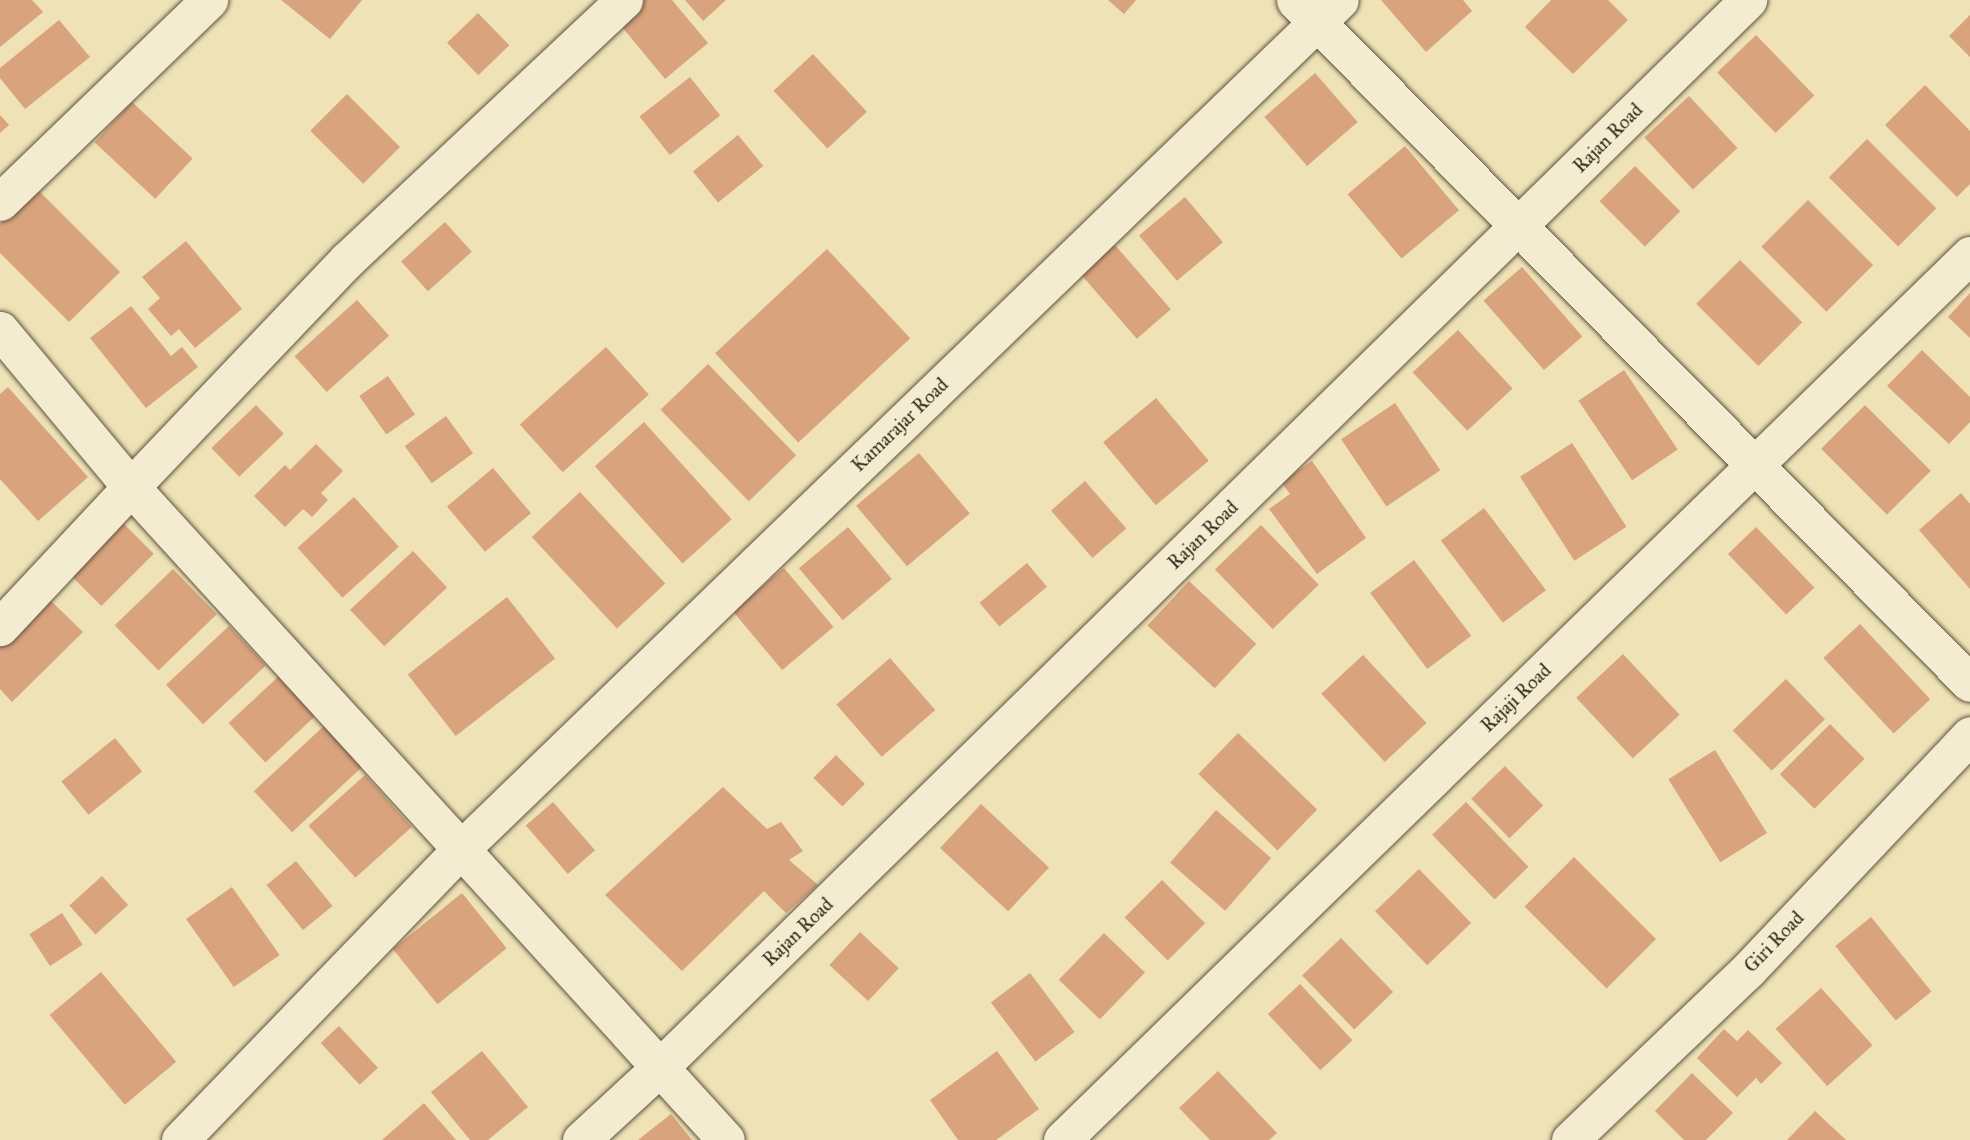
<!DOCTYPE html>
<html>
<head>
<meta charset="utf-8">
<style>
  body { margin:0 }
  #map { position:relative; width:1970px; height:1140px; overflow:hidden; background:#eee2b6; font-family:"IM FELL Great Primer",serif }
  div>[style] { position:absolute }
  .building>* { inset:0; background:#d9a37d; transform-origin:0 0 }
  .roads { filter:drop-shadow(0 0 2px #605441) drop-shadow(0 0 2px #605441) }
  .street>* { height:37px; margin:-18.5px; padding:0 18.5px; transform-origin:18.5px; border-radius:18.5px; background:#f4ecd0 }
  span { translate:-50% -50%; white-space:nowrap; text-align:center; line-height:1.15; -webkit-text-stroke:5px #f4ecd0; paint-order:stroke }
  .street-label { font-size:19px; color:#31251a }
</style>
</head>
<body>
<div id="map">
  <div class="building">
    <div style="clip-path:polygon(0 0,32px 0,43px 12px,0 47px)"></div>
    <div style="clip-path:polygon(281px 0,362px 0,330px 39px)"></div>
    <div style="clip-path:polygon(644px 0,672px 0,708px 43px,665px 79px,618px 22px)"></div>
    <div style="clip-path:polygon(685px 0,726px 0,703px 21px)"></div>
    <div style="clip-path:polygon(1108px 0,1136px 0,1124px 14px)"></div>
    <div style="clip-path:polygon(1381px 0,1463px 0,1472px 11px,1426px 52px)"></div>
    <div style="clip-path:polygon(1551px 0,1608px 0,1628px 20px,1573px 74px,1525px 27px)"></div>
    <div style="left:478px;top:13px;width:45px;height:43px;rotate:46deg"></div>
    <div style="clip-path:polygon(1970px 15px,1970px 57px,1949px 36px)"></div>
    <div style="clip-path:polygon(59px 20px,90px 57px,25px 109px,0 78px,0 68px)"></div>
    <div style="left:1756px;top:35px;width:84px;height:54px;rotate:46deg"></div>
    <div style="left:813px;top:54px;width:79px;height:54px;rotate:47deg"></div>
    <div style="left:1315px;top:73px;width:65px;height:67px;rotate:49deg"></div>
    <div style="left:690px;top:77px;width:49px;height:64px;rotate:52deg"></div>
    <div style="clip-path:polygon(1925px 85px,1970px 131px,1970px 184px,1957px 197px,1885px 125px)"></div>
    <div style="left:347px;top:94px;width:75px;height:52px;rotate:45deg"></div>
    <div style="left:1689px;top:96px;width:71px;height:61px;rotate:47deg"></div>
    <div style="left:132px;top:102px;width:83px;height:55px;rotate:43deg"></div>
    <div style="clip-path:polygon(0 115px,9px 125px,0 133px)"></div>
    <div style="left:738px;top:135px;width:40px;height:58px;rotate:51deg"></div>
    <div style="left:1867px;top:139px;width:98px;height:54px;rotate:45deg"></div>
    <div style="left:1405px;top:146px;width:84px;height:75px;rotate:50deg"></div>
    <div style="left:1635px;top:166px;width:64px;height:50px;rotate:45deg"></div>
    <div style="clip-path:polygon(36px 188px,120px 272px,69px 322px,0 253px,0 224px)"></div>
    <div style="left:1185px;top:197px;width:59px;height:60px;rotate:50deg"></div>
    <div style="left:1808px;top:200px;width:92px;height:66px;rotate:45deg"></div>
    <div style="left:445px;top:222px;width:40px;height:59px;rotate:48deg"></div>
    <div style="clip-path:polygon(186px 241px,242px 309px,195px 348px,179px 329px,171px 336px,148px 309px,160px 298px,142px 277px)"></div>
    <div style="left:1115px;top:245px;width:85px;height:45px;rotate:49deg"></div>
    <div style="left:827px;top:249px;width:122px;height:153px;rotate:47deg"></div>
    <div style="left:1740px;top:260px;width:88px;height:62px;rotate:45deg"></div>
    <div style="left:1522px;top:267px;width:92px;height:51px;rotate:49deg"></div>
    <div style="clip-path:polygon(1970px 293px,1970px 338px,1948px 317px)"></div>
    <div style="left:357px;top:300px;width:48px;height:84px;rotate:48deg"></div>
    <div style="clip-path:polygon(131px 306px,171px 356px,182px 347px,198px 367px,146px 408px,90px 338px)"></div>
    <div style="left:1458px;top:330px;width:80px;height:62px;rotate:47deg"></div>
    <div style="left:606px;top:347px;width:64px;height:116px;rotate:48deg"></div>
    <div style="clip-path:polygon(1922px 350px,1970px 397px,1970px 422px,1949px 444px,1887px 386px)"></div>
    <div style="left:708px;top:364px;width:127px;height:66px;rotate:46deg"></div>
    <div style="left:1624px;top:370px;width:96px;height:55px;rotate:56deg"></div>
    <div style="left:388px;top:376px;width:47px;height:35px;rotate:55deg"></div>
    <div style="clip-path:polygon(8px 387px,88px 477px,38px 521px,0 479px,0 394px)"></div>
    <div style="left:1156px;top:398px;width:82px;height:69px;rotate:50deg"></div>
    <div style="left:1395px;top:403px;width:81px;height:65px;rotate:56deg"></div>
    <div style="left:256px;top:405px;width:40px;height:62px;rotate:46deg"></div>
    <div style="left:1865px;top:405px;width:93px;height:62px;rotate:45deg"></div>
    <div style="left:446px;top:416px;width:46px;height:51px;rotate:54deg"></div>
    <div style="left:644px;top:422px;width:131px;height:66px;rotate:48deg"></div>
    <div style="left:1572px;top:443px;width:100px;height:62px;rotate:57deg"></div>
    <div style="clip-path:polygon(316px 444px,343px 471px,321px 493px,328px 500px,312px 517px,303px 509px,285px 527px,254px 496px,285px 465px,290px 470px)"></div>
    <div style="left:919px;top:453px;width:79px;height:82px;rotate:50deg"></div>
    <div style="clip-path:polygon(1312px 461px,1366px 538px,1317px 574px,1269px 509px,1290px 494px,1281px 482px)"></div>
    <div style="left:493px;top:468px;width:59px;height:60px;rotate:50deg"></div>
    <div style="left:1085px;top:481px;width:63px;height:45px;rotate:49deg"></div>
    <div style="left:580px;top:492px;width:125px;height:66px;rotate:47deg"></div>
    <div style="clip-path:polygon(1961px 493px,1970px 504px,1970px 589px,1919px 530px)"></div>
    <div style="left:354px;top:497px;width:67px;height:76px;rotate:48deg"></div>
    <div style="left:1484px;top:508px;width:103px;height:54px;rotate:53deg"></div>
    <div style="left:124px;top:524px;width:42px;height:74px;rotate:45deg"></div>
    <div style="left:1261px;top:525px;width:83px;height:64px;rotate:46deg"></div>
    <div style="left:848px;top:527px;width:68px;height:64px;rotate:50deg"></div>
    <div style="left:1756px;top:527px;width:84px;height:39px;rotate:46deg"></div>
    <div style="left:413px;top:551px;width:50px;height:86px;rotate:47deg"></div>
    <div style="left:1414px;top:560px;width:95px;height:55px;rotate:53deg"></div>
    <div style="left:1027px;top:563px;width:31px;height:62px;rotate:50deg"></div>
    <div style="left:784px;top:568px;width:77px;height:67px;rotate:50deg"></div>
    <div style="left:173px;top:569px;width:63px;height:81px;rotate:46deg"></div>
    <div style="left:1189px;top:581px;width:92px;height:61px;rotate:43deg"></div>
    <div style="clip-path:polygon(46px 596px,83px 632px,12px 702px,0 689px,0 642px)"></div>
    <div style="left:507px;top:597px;width:78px;height:126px;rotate:52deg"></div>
    <div style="left:1860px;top:624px;width:103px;height:50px;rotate:47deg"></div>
    <div style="left:229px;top:626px;width:54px;height:86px;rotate:47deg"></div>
    <div style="left:1623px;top:654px;width:83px;height:64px;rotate:47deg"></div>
    <div style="left:1363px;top:655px;width:93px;height:57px;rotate:47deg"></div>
    <div style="left:890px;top:658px;width:69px;height:71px;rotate:49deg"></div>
    <div style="left:279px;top:676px;width:54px;height:69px;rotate:47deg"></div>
    <div style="left:1786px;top:679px;width:56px;height:74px;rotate:46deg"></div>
    <div style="left:327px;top:723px;width:56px;height:100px;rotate:47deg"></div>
    <div style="left:1830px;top:724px;width:49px;height:71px;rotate:45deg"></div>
    <div style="left:1238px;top:733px;width:110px;height:57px;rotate:44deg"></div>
    <div style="left:115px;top:738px;width:43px;height:69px;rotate:51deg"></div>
    <div style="left:1715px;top:750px;width:98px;height:55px;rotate:58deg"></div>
    <div style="left:836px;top:755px;width:41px;height:32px;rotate:45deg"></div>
    <div style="left:1505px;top:766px;width:55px;height:47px;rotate:46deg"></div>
    <div style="left:365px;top:775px;width:70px;height:76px;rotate:48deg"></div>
    <div style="clip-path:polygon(723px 787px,767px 829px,781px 822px,803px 851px,789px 860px,818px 885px,786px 913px,764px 891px,682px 971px,605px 895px)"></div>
    <div style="left:553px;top:802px;width:64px;height:36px;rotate:49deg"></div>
    <div style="left:1466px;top:802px;width:90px;height:47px;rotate:46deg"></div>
    <div style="left:981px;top:804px;width:93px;height:60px;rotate:43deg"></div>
    <div style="left:1216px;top:810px;width:73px;height:70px;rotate:41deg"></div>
    <div style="left:1574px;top:857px;width:116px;height:70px;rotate:45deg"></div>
    <div style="left:296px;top:861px;width:58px;height:38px;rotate:51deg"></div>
    <div style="left:1419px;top:869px;width:75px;height:61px;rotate:46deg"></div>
    <div style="left:102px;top:876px;width:39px;height:44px;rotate:48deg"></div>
    <div style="left:1162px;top:880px;width:61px;height:53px;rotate:45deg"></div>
    <div style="left:232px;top:887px;width:83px;height:56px;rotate:55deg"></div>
    <div style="left:462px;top:893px;width:71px;height:89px;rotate:51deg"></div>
    <div style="left:62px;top:913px;width:38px;height:39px;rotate:57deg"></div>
    <div style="left:1871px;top:917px;width:96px;height:46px;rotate:51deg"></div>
    <div style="left:860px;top:932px;width:53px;height:45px;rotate:43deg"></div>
    <div style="left:1104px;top:933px;width:57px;height:65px;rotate:44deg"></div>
    <div style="left:1341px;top:938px;width:75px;height:54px;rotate:46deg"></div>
    <div style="left:101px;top:972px;width:117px;height:67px;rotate:50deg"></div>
    <div style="left:1030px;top:973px;width:74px;height:49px;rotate:53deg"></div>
    <div style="left:1300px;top:984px;width:77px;height:44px;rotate:47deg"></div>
    <div style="left:1821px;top:988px;width:77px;height:61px;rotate:48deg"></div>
    <div style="left:339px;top:1026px;width:57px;height:25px;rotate:47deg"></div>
    <div style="clip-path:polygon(1724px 1029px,1737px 1041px,1748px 1030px,1782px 1063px,1761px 1084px,1756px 1078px,1737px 1097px,1697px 1058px)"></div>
    <div style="clip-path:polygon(482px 1051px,528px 1107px,488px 1140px,470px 1140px,431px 1092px)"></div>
    <div style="clip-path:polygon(997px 1051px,1039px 1109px,996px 1140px,958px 1140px,930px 1100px)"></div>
    <div style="clip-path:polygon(1218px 1071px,1277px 1133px,1269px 1140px,1210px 1140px,1179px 1108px)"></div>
    <div style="clip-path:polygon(1692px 1073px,1733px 1113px,1706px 1140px,1684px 1140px,1655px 1111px)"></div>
    <div style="clip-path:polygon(424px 1103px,456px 1140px,382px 1140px)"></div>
    <div style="clip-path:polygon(1815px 1111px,1846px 1140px,1787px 1140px)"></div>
    <div style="clip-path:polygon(671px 1114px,692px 1140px,638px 1140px)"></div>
  </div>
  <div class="roads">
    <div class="street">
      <div style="left:624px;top:0;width:380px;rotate:136.8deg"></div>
      <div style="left:347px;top:260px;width:313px;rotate:133.6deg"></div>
      <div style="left:131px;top:487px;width:883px;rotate:47.66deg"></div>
      <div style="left:1295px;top:0;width:960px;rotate:45.34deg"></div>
      <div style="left:0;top:202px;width:291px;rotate:-44deg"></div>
      <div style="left:0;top:330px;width:204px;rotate:50.2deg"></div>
      <div style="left:131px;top:487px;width:192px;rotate:133.1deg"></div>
      <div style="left:180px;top:1140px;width:403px;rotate:-46deg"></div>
      <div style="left:460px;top:850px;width:1223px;rotate:-44.01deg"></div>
      <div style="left:581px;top:1140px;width:105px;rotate:-42.7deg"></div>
      <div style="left:658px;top:1069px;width:1527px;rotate:-44.44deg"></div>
      <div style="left:1062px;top:1140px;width:1268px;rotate:-44.27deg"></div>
      <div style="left:1570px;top:1140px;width:246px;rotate:-43.7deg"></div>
      <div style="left:1748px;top:970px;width:323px;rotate:-46.6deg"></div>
    </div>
  </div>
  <div class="street-label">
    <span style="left:1608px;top:138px;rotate:-45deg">Rajan Road</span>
    <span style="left:900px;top:425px;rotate:-44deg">Kamarajar Road</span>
    <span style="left:1203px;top:535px;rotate:-44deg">Rajan Road</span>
    <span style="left:1516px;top:698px;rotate:-44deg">Rajaji Road</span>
    <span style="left:798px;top:932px;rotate:-44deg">Rajan Road</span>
    <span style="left:1774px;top:942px;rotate:-46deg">Giri Road</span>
  </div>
</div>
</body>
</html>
